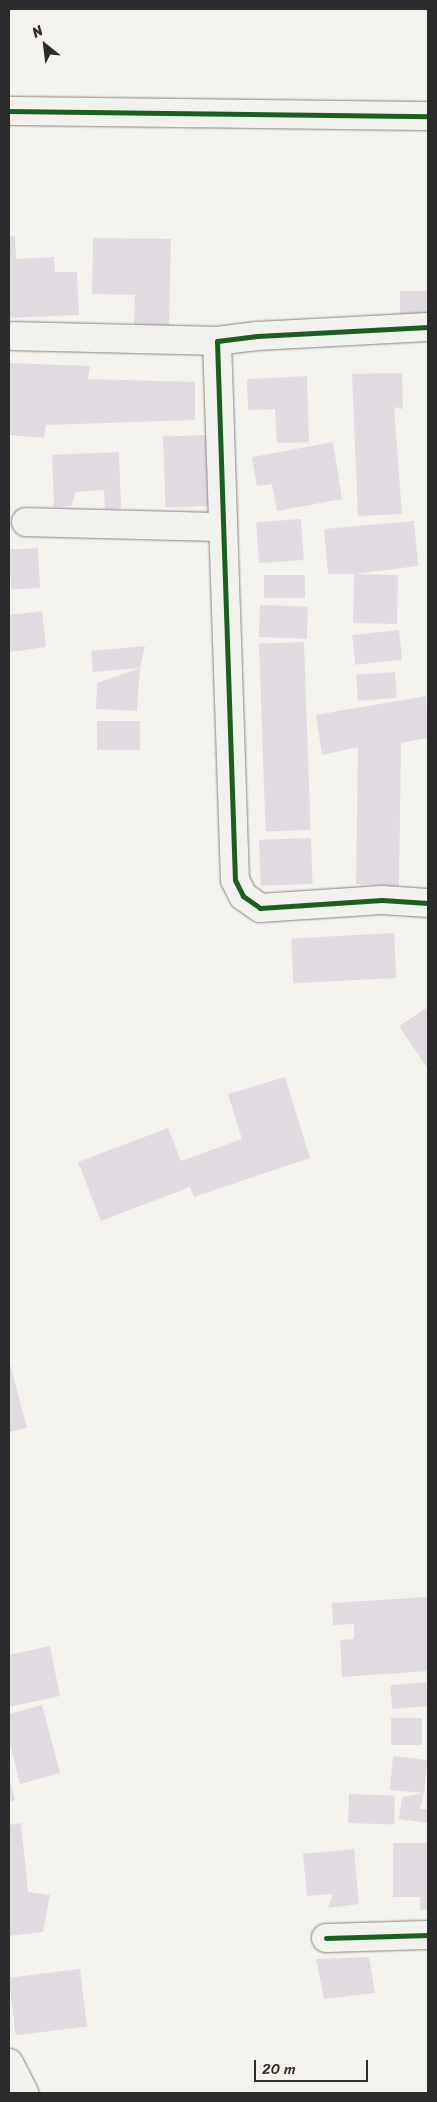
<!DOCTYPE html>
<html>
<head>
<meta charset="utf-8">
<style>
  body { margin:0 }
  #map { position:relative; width:437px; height:2102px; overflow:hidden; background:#f4f2ec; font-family:Sriracha,sans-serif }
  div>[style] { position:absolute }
  .building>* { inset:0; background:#e0dbe1; transform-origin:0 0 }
  .roads { filter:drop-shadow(0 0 1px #858582) drop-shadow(0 0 1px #858582) }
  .street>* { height:28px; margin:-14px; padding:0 14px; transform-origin:14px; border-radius:14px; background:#f2f1ed }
  .secondary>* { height:28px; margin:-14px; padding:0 14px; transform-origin:14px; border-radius:14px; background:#f2f1ed }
  .cycleway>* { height:5px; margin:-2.5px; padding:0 2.5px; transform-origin:2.5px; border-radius:2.5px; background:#1b5e20 }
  span { translate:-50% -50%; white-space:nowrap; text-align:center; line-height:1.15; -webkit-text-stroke:4.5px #f7f3e8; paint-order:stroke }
  .frame { position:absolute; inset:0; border:10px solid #2b2b2b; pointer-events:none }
  .north { position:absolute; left:20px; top:20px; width:50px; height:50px; -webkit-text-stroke:4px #f7f3e8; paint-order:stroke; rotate:331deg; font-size:14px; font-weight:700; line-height:20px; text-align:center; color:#2b2b2b }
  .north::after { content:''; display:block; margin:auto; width:18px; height:22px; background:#2b2b2b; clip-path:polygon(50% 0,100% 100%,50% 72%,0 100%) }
  .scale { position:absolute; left:254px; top:2060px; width:114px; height:22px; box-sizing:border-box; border:2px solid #2b2b2b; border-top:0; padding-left:6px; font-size:15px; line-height:18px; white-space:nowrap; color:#2b2b2b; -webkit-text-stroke:4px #f7f3e8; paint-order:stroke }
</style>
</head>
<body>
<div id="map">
  <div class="building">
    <div style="clip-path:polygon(9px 236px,15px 236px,16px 259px,54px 257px,55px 272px,77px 272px,79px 315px,9px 318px)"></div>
    <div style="clip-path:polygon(93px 238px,171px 239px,169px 326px,134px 324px,135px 295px,92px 294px)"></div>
    <div style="left:428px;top:291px;width:24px;height:28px;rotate:90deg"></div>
    <div style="clip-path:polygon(9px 363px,90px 366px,88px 379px,195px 382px,195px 420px,46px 425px,44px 438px,9px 435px)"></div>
    <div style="clip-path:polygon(402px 373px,403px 409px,394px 407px,402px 514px,358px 516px,352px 374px)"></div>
    <div style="clip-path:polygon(307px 376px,309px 442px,277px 443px,275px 409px,248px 410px,247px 379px)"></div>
    <div style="left:208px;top:435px;width:71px;height:45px;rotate:88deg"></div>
    <div style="clip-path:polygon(333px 442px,342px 499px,277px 511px,272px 484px,257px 486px,252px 457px)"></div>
    <div style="clip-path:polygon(119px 452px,121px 508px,105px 509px,104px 490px,76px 492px,71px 506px,54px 507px,52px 455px)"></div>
    <div style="left:301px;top:519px;width:41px;height:45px;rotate:86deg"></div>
    <div style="clip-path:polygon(414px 521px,418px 566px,354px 574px,398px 575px,397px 624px,353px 623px,354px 574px,328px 574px,324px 529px)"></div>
    <div style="left:38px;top:548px;width:40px;height:29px;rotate:87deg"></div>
    <div style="left:305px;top:575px;width:23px;height:41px;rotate:90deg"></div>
    <div style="left:260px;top:605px;width:48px;height:32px;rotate:2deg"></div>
    <div style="clip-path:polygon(42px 611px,46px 647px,9px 652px,9px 615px)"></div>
    <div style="left:399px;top:630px;width:30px;height:47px;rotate:84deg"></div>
    <div style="left:304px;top:642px;width:188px;height:45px;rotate:88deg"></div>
    <div style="clip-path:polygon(145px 646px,140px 668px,93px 672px,91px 651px)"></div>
    <div style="clip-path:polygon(140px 668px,137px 711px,96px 709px,97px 683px)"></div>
    <div style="left:395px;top:672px;width:26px;height:39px;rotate:86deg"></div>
    <div style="clip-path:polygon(426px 696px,428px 738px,401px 743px,399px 886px,356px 884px,358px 747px,322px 755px,316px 715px)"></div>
    <div style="left:97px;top:721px;width:43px;height:29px"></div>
    <div style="left:311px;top:838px;width:46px;height:52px;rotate:88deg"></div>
    <div style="left:394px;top:933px;width:45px;height:103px;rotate:87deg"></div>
    <div style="clip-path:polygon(428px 1007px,428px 1069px,399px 1026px)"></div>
    <div style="clip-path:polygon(285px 1077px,310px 1158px,194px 1197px,190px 1187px,101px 1221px,78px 1162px,168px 1128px,181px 1161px,242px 1139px,228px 1094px)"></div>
    <div style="clip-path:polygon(9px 1360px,27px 1428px,9px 1432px)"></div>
    <div style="clip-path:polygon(428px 1597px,428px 1671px,342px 1677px,340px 1640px,354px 1639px,354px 1624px,333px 1625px,332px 1603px)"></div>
    <div style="clip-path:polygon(50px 1646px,60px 1696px,9px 1707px,9px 1655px)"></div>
    <div style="left:426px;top:1682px;width:24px;height:36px;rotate:85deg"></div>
    <div style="clip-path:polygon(42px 1705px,60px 1773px,20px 1784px,9px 1739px,9px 1714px)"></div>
    <div style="left:391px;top:1718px;width:31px;height:27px"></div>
    <div style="clip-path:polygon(393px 1756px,427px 1760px,424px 1793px,420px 1809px,428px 1809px,427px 1823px,399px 1819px,402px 1797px,424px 1793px,390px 1790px)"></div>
    <div style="clip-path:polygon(9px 1777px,15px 1800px,9px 1802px)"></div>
    <div style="left:349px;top:1794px;width:46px;height:29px;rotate:2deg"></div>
    <div style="clip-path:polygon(21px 1823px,28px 1892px,50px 1895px,43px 1932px,9px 1936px,9px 1825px)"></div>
    <div style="clip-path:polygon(393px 1843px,428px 1843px,428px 1910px,420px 1910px,420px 1897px,393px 1897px)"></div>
    <div style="clip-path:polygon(354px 1849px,359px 1904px,328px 1908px,333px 1894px,307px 1896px,303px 1854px)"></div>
    <div style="clip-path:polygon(369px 1957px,375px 1993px,324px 1999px,316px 1959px)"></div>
    <div style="left:80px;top:1969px;width:58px;height:72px;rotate:83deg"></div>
  </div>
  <div class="roads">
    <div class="street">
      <div style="left:9px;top:111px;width:419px;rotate:0.7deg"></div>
      <div style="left:428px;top:327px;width:171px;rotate:177deg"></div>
      <div style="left:257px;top:336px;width:40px;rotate:172.9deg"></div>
      <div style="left:217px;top:341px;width:539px;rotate:88.09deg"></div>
      <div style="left:235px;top:880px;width:18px;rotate:63deg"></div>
      <div style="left:243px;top:896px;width:21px;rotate:35deg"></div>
      <div style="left:260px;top:908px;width:122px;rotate:-3.8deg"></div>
      <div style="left:382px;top:900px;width:46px;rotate:3.7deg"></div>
      <div style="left:14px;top:336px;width:203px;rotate:1.4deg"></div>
      <div style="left:26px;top:522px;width:197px;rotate:1.5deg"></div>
      <div style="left:326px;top:1938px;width:102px;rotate:-1.7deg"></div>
    </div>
    <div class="secondary">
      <div style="left:9px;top:2063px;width:34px;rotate:63deg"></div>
    </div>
  </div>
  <div class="cycleway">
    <div style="left:9px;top:111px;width:419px;rotate:0.7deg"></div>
    <div style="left:428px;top:327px;width:171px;rotate:177deg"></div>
    <div style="left:257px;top:336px;width:40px;rotate:172.9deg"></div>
    <div style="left:217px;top:341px;width:539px;rotate:88.09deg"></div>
    <div style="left:235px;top:880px;width:18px;rotate:63deg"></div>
    <div style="left:243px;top:896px;width:21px;rotate:35deg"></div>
    <div style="left:260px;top:908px;width:122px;rotate:-3.8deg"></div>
    <div style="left:382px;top:900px;width:46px;rotate:3.7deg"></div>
    <div style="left:326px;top:1938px;width:102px;rotate:-1.7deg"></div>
  </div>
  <div class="frame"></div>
  <div class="north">N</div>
  <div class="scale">20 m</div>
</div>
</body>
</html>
